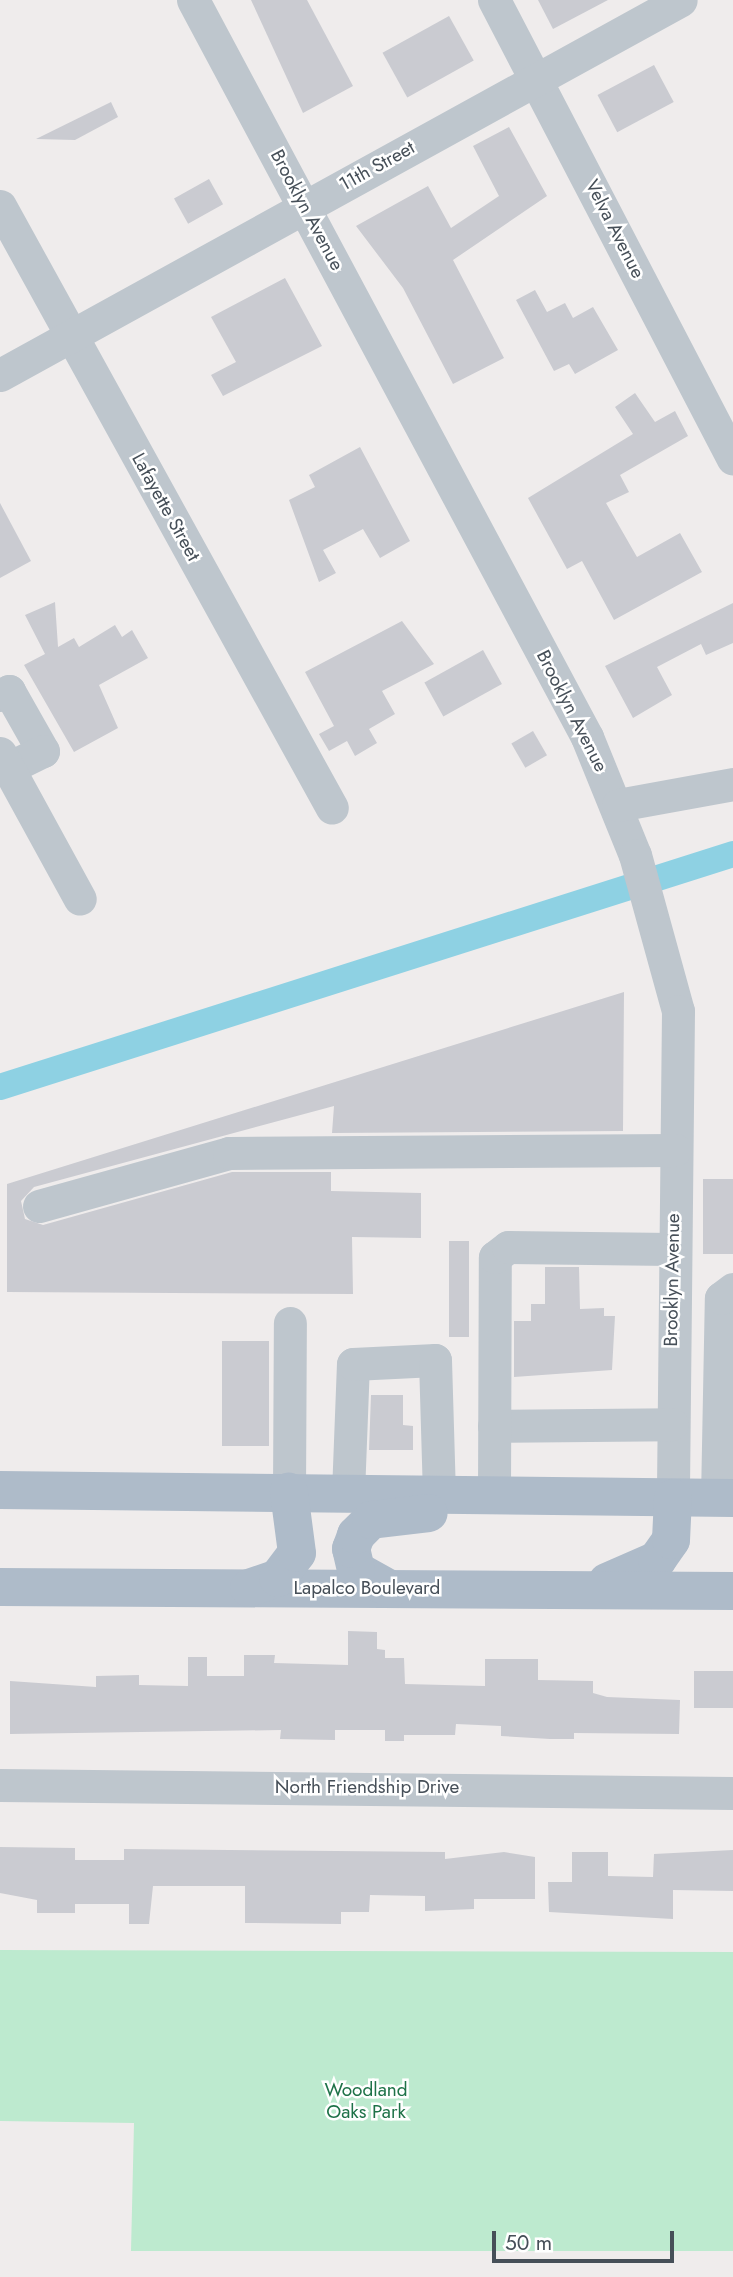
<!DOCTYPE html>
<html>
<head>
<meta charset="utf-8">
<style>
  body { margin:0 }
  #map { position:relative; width:733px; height:2277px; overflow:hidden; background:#efecec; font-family:Jost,sans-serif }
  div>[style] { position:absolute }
  .green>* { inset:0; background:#bdeacf }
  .canal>* { height:26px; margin:-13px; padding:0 13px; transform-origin:13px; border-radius:13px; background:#8ed1e3 }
  .building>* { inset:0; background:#cacbd1; transform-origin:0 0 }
  .minor>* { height:33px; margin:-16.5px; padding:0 16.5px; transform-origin:16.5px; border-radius:16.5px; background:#bec6cd }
  .major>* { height:38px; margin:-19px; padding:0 19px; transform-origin:19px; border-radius:19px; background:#aebbc9 }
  span { translate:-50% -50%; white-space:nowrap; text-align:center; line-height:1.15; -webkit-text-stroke:5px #fff; paint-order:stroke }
  .street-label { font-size:19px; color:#464f58 }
  .park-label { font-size:19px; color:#1e7248 }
  .scale { position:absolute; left:492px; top:2231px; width:182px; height:32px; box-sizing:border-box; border:4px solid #464f58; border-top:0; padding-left:9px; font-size:21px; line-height:24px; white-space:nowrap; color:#464f58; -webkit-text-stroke:5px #fff; paint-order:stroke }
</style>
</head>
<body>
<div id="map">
  <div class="green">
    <div style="clip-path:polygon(0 1950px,733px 1952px,733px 2251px,131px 2251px,134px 2123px,0 2121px)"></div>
  </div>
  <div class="canal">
    <div style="left:0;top:1087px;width:769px;rotate:-17.63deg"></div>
  </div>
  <div class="building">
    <div style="clip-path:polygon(251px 0,307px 0,353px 86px,303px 113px)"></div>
    <div style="clip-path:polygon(538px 0,608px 0,553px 29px)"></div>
    <div style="left:449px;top:16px;width:51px;height:76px;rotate:61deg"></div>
    <div style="left:654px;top:65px;width:42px;height:64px;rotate:62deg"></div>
    <div style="clip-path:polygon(111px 102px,118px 117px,75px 140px,36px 139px)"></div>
    <div style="clip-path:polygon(509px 127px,547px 196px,453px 260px,504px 358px,453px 384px,403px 288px,356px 226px,428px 186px,451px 228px,499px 196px,473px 146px)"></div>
    <div style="left:209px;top:179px;width:29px;height:40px;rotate:61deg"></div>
    <div style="clip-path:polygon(285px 278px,322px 346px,223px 396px,211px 375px,236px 362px,211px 317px)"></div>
    <div style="clip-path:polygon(535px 290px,547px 312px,565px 303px,573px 318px,593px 307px,618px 350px,575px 374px,569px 364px,554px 371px,516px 300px)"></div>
    <div style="clip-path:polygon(635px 393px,655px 422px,675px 411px,688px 436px,620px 475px,629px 492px,606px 503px,637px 557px,680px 533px,702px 572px,614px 620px,582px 561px,567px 569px,528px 498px,633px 434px,615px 407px)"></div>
    <div style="clip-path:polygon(360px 447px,410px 541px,380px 558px,363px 529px,323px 550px,336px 573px,319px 582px,289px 500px,315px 487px,309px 475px)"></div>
    <div style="clip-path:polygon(0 503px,31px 561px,0 578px)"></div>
    <div style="clip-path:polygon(55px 602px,58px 647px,74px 638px,79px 647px,115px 625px,122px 637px,132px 630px,148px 658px,99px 685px,118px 728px,74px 752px,24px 665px,45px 654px,25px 615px)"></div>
    <div style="clip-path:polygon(733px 603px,733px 643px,706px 655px,701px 644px,657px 667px,672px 695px,633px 718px,605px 666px)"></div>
    <div style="clip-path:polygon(402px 621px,434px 664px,382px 691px,395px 714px,369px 729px,377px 743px,355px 756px,347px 741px,329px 751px,319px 734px,334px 726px,305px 672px)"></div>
    <div style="left:483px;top:650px;width:39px;height:67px;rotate:61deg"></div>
    <div style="left:533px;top:731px;width:28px;height:25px;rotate:60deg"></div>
    <div style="clip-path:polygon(624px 992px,623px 1131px,332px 1133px,334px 1106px,34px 1187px,21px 1201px,25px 1219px,43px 1225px,232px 1172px,331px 1172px,331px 1191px,421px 1193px,421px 1238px,352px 1237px,353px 1294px,7px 1292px,7px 1184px)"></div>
    <div style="left:703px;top:1179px;width:30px;height:75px"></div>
    <div style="left:449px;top:1241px;width:20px;height:96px"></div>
    <div style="clip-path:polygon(545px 1267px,579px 1267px,580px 1309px,604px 1308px,604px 1316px,615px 1316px,612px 1370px,514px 1377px,514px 1321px,531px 1321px,531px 1304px,545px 1304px)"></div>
    <div style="left:222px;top:1341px;width:47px;height:105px"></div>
    <div style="clip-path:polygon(371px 1395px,403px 1395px,403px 1425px,413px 1426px,413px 1450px,369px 1450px)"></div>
    <div style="clip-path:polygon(348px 1631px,377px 1632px,377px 1649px,385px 1650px,385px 1658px,404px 1658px,405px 1684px,485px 1686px,485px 1659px,538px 1659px,538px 1680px,593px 1681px,593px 1693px,607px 1697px,680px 1700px,679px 1734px,574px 1733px,574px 1739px,550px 1739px,501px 1736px,501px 1726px,456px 1724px,455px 1735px,404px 1735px,404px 1741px,385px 1741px,385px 1730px,335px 1730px,335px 1740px,280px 1739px,281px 1730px,10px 1734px,10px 1681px,96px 1687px,96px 1676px,139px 1675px,139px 1685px,188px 1686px,188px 1657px,207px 1657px,207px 1676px,244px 1676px,244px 1655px,275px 1655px,274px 1663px,348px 1665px)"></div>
    <div style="left:733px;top:1671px;width:37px;height:39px;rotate:90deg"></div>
    <div style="clip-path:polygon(0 1847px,75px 1848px,75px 1860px,124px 1860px,124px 1849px,445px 1852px,445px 1859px,504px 1852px,535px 1857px,535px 1899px,474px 1899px,474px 1909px,425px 1911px,425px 1896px,370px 1895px,369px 1912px,341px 1912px,341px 1924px,245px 1923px,245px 1886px,153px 1886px,149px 1924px,129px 1924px,129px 1904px,75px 1904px,75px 1913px,37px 1913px,37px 1900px,0 1893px)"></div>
    <div style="clip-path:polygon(733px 1850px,733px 1891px,673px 1890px,673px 1919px,549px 1912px,548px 1882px,572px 1882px,572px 1852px,608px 1852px,608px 1876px,653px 1877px,654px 1854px)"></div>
  </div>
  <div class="minor">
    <div style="left:193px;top:0;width:836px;rotate:61.87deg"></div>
    <div style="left:587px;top:737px;width:127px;rotate:67.9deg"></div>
    <div style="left:635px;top:855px;width:162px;rotate:74.6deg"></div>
    <div style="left:678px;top:1011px;width:487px;rotate:90.6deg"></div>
    <div style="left:494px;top:0;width:517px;rotate:62.49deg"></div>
    <div style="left:0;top:206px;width:687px;rotate:61.12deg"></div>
    <div style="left:0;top:375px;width:777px;rotate:-28.84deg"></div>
    <div style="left:0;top:695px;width:10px;rotate:-24deg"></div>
    <div style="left:9px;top:691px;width:69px;rotate:60.5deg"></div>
    <div style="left:43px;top:751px;width:39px;rotate:154deg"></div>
    <div style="left:0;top:753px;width:166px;rotate:61.3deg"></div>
    <div style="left:618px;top:805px;width:117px;rotate:-10.3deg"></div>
    <div style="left:39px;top:1206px;width:197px;rotate:-15.6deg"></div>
    <div style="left:229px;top:1153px;width:446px;rotate:-0.4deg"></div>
    <div style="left:494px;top:1426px;width:178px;rotate:-0.6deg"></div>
    <div style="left:289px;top:1492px;width:169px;rotate:-89.7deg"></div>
    <div style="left:348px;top:1493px;width:129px;rotate:-87.8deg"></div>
    <div style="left:353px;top:1364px;width:82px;rotate:-2.8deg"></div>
    <div style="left:435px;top:1360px;width:133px;rotate:88.3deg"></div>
    <div style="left:494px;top:1494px;width:237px;rotate:-89.8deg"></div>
    <div style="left:495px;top:1257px;width:16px;rotate:-38deg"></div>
    <div style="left:508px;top:1247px;width:163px;rotate:0.7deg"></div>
    <div style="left:717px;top:1498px;width:200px;rotate:-88.9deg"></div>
    <div style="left:721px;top:1298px;width:15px;rotate:-37deg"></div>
    <div style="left:0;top:1785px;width:733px;rotate:0.63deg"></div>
  </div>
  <div class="major">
    <div style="left:0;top:1490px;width:733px;rotate:0.63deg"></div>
    <div style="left:607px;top:1582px;width:55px;rotate:-23.7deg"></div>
    <div style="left:657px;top:1560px;width:24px;rotate:-55deg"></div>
    <div style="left:671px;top:1540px;width:42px;rotate:-87.3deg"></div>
    <div style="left:0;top:1587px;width:733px;rotate:0.31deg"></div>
    <div style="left:249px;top:1588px;width:31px;rotate:-19deg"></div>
    <div style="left:278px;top:1578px;width:31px;rotate:-53deg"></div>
    <div style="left:297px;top:1553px;width:62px;rotate:-97.5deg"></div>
    <div style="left:390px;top:1589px;width:39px;rotate:-151deg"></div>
    <div style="left:356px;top:1570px;width:22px;rotate:-103deg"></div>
    <div style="left:351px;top:1549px;width:15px;rotate:-70deg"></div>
    <div style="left:356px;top:1535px;width:21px;rotate:-45deg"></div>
    <div style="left:371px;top:1520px;width:58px;rotate:-6.9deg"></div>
  </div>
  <div class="street-label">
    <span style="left:377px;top:166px;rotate:-29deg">11th Street</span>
    <span style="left:307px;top:210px;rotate:62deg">Brooklyn Avenue</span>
    <span style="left:615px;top:229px;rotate:63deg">Velva Avenue</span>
    <span style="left:166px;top:507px;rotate:61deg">Lafayette Street</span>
    <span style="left:572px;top:711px;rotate:63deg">Brooklyn Avenue</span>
    <span style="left:672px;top:1280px;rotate:-89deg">Brooklyn Avenue</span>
    <span style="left:367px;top:1588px">Lapalco Boulevard</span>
    <span style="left:367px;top:1787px">North Friendship Drive</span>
  </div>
  <div class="park-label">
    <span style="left:366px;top:2101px">Woodland<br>Oaks Park</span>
  </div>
  <div class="scale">50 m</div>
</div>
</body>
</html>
